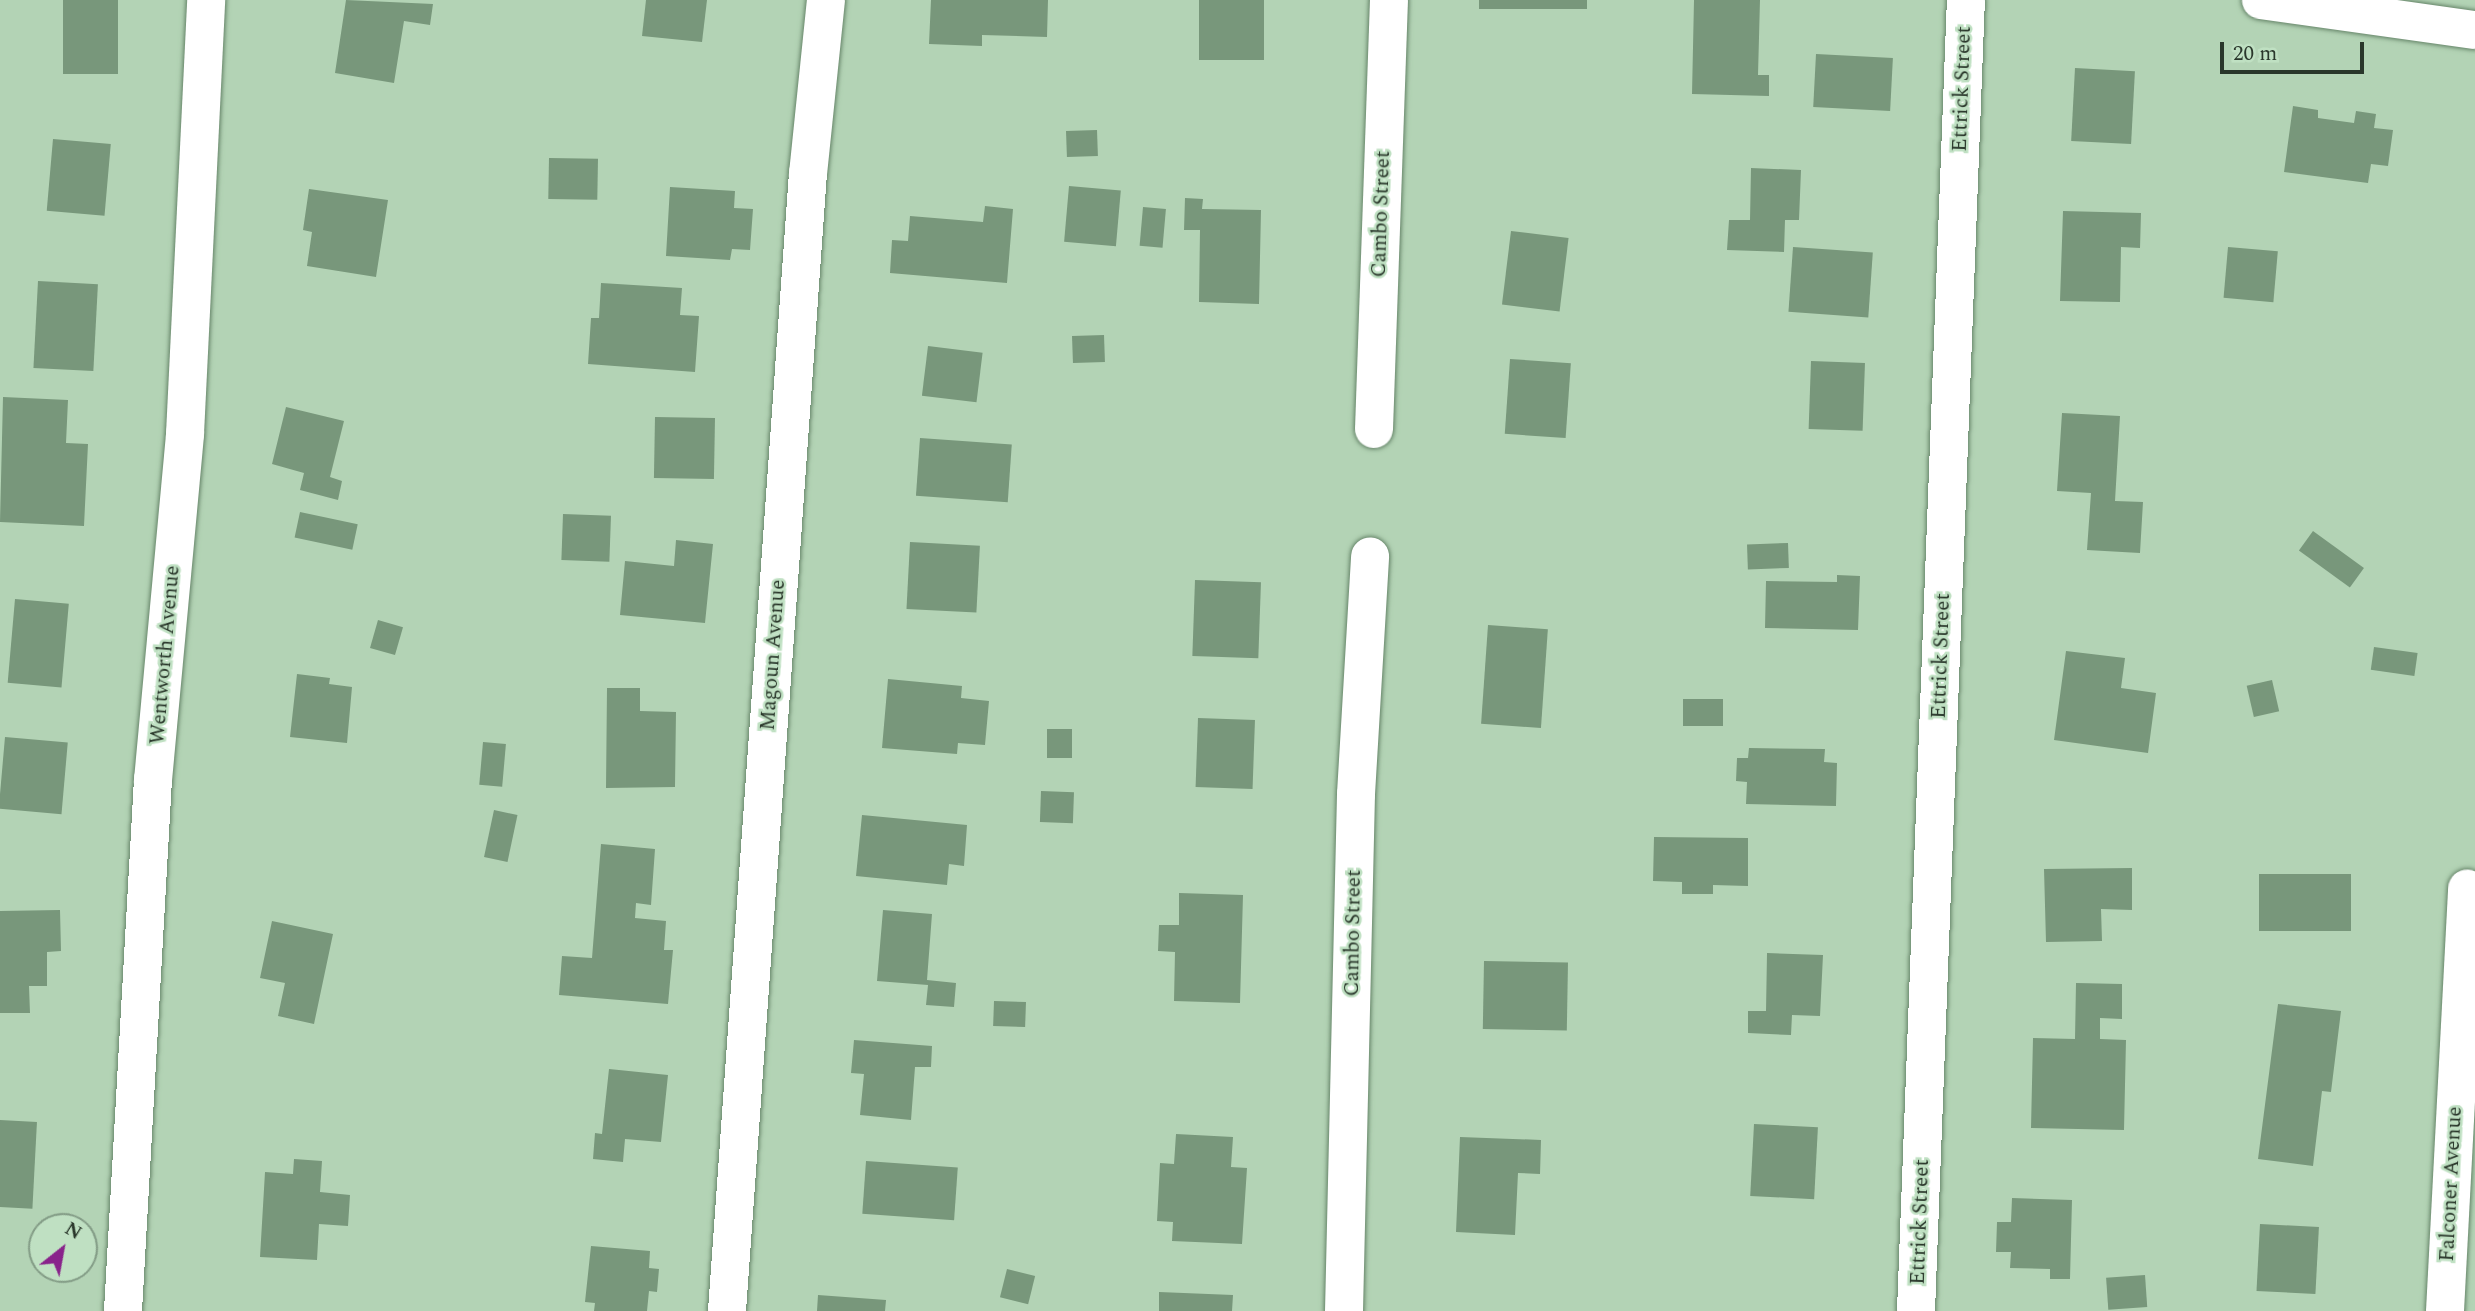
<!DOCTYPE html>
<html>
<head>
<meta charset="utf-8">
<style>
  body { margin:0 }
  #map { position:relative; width:2475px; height:1311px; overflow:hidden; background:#b3d3b5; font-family:Spectral,serif }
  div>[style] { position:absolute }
  .building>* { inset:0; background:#78977b; transform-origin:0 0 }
  .roads { filter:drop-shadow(0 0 2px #67866a) drop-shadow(0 0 2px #67866a) }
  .minor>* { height:38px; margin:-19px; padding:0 19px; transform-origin:19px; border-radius:19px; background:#fff }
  span { translate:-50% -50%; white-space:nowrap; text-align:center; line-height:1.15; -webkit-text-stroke:5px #bfe0c2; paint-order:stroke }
  .street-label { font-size:21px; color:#2a372b }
  .north { position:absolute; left:28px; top:1213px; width:70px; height:70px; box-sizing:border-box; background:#bfe0c2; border:2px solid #839c86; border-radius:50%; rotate:31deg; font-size:19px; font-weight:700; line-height:28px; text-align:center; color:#2a372b }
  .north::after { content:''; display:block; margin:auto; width:24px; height:32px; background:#89238b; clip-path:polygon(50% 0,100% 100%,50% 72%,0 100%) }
  .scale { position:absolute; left:2220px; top:42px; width:144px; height:32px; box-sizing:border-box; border:4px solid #2a372b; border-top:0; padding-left:9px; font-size:21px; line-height:24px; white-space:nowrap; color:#2a372b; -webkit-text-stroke:5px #bfe0c2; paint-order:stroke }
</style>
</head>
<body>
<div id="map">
  <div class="building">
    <div style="left:63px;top:0;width:55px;height:74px"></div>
    <div style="clip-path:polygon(346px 0,433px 4px,430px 25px,404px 21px,394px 83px,335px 73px)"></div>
    <div style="clip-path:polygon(646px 0,707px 0,702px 42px,642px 36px)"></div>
    <div style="clip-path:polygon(931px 0,1048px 0,1047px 37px,982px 35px,982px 46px,929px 44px)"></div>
    <div style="left:1199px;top:0;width:65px;height:60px"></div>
    <div style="left:1479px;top:0;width:108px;height:9px"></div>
    <div style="clip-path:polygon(1694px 0,1760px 0,1758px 75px,1769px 75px,1769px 96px,1692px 94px)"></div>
    <div style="left:1816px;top:54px;width:77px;height:53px;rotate:3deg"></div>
    <div style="left:2075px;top:68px;width:60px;height:73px;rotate:3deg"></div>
    <div style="clip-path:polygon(2293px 106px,2318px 110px,2318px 118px,2354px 123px,2356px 111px,2376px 114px,2374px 128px,2393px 130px,2388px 166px,2371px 164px,2368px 183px,2284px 172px)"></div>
    <div style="left:1097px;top:130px;width:26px;height:31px;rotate:88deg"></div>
    <div style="left:53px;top:139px;width:58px;height:72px;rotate:5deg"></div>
    <div style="left:549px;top:158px;width:49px;height:41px;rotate:1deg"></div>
    <div style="clip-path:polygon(1751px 168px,1801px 170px,1799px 220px,1785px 220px,1784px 252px,1727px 250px,1729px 220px,1750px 220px)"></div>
    <div style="left:1069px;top:186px;width:52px;height:56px;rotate:5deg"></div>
    <div style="clip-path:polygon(670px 187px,735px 191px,734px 208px,753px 209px,750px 250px,732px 249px,730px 260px,666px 256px)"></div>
    <div style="clip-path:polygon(309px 189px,388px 200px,376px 277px,307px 266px,312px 232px,303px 230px)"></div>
    <div style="clip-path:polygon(1185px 198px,1203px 199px,1202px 209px,1261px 210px,1259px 304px,1199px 302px,1200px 230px,1184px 230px)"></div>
    <div style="clip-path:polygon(985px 206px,1013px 209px,1007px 283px,890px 273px,892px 240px,908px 241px,910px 216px,983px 222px)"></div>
    <div style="left:1143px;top:207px;width:23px;height:39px;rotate:5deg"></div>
    <div style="clip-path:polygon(2063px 211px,2141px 213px,2140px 248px,2121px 247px,2120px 302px,2060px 301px)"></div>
    <div style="left:1511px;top:231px;width:58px;height:74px;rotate:7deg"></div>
    <div style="left:1793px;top:247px;width:80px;height:65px;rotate:4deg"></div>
    <div style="left:2228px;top:247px;width:50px;height:51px;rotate:5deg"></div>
    <div style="left:38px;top:281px;width:60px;height:87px;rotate:3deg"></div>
    <div style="clip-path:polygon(601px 283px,682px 288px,680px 315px,699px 316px,695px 372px,588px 364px,591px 318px,599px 318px)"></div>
    <div style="left:1104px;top:335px;width:27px;height:32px;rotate:88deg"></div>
    <div style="left:928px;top:346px;width:55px;height:50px;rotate:7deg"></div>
    <div style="left:1510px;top:359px;width:61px;height:75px;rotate:4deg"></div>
    <div style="left:1811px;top:361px;width:54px;height:68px;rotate:2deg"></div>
    <div style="clip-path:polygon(3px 397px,68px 400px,66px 443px,88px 444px,84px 526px,0 522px)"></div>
    <div style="clip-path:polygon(286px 407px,344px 421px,330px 477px,342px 481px,338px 500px,300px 490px,304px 473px,272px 464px)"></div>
    <div style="clip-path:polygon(2062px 413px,2120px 416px,2115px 501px,2143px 502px,2140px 553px,2087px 550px,2091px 493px,2057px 491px)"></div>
    <div style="left:655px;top:417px;width:60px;height:61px;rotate:1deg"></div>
    <div style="left:920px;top:438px;width:92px;height:58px;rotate:4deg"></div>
    <div style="left:300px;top:512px;width:59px;height:26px;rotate:12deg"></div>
    <div style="left:563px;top:514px;width:48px;height:46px;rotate:2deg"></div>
    <div style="left:2313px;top:531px;width:63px;height:24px;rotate:36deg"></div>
    <div style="clip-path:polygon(676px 540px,713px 544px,705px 623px,620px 615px,625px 561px,674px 566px)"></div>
    <div style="left:910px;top:542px;width:70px;height:67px;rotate:3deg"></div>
    <div style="left:1788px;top:543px;width:25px;height:41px;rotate:88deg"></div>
    <div style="clip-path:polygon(1837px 575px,1860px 576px,1858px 630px,1765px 628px,1766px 581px,1837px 582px)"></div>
    <div style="left:1195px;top:580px;width:66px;height:76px;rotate:2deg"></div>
    <div style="left:15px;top:599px;width:54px;height:84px;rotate:5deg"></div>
    <div style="left:378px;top:620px;width:26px;height:29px;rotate:16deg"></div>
    <div style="left:1488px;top:625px;width:60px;height:99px;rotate:4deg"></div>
    <div style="left:2374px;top:647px;width:44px;height:23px;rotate:8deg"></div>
    <div style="clip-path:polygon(2066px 651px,2125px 658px,2121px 688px,2156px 693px,2148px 753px,2054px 740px)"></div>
    <div style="clip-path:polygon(297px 674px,330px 678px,329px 684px,352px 687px,347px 743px,290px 737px)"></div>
    <div style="clip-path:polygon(888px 679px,962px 686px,961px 698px,989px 701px,985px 745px,958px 743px,957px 754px,882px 748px)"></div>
    <div style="left:2272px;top:680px;width:32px;height:26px;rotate:77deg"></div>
    <div style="clip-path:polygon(607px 688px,640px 688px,640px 711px,676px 712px,675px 787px,606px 788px)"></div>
    <div style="left:1683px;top:699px;width:40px;height:27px"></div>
    <div style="left:1198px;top:718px;width:57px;height:69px;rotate:2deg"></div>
    <div style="left:1047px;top:729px;width:25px;height:29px"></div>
    <div style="left:5px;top:737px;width:63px;height:72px;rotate:5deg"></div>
    <div style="left:483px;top:742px;width:23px;height:43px;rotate:5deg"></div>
    <div style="clip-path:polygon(1749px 748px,1825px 749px,1824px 762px,1837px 763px,1836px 806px,1746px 804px,1747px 782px,1736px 781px,1737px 758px,1748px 758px)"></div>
    <div style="left:1041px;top:791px;width:33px;height:31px;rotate:2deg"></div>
    <div style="left:494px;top:810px;width:24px;height:48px;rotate:12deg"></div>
    <div style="clip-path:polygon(862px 815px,967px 825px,964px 866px,949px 864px,947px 885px,856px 876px)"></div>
    <div style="clip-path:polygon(1654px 837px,1748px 838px,1748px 886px,1713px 885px,1713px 894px,1682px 894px,1682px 882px,1653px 881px)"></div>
    <div style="clip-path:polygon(601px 844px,655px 849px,651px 905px,636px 903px,635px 918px,666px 921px,664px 950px,673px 950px,668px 1004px,559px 995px,562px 956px,592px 958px)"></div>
    <div style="clip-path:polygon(2132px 868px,2132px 910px,2101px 909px,2102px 941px,2046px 942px,2044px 869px)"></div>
    <div style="left:2259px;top:874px;width:92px;height:57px"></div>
    <div style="clip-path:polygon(1179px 893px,1243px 895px,1240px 1003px,1174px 1001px,1175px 952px,1158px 951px,1159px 925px,1179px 925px)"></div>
    <div style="clip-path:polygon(60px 910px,61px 951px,47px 952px,47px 986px,29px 986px,30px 1013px,0 1013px,0 911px)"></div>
    <div style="clip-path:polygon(883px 910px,932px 914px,927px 980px,956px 983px,954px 1007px,926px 1005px,928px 985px,877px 981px)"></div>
    <div style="clip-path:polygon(272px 921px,333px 934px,314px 1024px,278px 1016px,285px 983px,260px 978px)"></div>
    <div style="clip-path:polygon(1767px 953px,1823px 955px,1820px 1016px,1792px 1015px,1791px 1035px,1748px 1033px,1748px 1011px,1766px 1011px)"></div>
    <div style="left:1484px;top:961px;width:84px;height:68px;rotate:1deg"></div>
    <div style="clip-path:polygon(2076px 983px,2122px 984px,2122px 1019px,2100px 1018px,2100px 1039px,2126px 1040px,2124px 1130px,2031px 1128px,2033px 1038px,2075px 1039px)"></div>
    <div style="left:994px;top:1001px;width:32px;height:25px;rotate:2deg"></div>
    <div style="clip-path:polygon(2278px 1004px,2341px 1011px,2331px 1092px,2322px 1091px,2313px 1166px,2258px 1159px)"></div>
    <div style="clip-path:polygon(854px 1040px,932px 1046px,931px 1067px,915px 1067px,911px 1120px,860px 1115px,864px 1074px,851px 1073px)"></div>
    <div style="clip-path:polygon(609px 1069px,668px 1075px,661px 1142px,625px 1139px,623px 1162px,593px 1159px,595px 1133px,602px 1134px)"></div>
    <div style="left:0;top:1120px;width:37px;height:87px;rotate:3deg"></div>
    <div style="left:1754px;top:1124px;width:64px;height:72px;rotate:3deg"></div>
    <div style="clip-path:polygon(1176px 1134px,1233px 1137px,1231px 1167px,1247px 1168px,1242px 1244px,1172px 1241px,1173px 1222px,1157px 1221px,1160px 1163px,1174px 1164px)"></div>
    <div style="clip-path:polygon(1460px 1137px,1541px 1140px,1540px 1174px,1518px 1173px,1515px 1235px,1456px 1232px)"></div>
    <div style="clip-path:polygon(294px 1159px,322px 1161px,320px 1192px,350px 1195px,348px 1226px,319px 1224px,317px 1260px,260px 1257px,265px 1172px,293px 1174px)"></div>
    <div style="left:866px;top:1161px;width:92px;height:53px;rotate:4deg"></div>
    <div style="clip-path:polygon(2012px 1198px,2072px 1200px,2070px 1279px,2050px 1279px,2050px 1269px,2010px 1268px,2011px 1252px,1996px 1252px,1997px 1222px,2011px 1222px)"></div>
    <div style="left:2260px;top:1224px;width:59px;height:67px;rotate:3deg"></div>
    <div style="clip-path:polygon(591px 1246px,650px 1251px,649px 1268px,659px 1269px,657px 1292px,649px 1291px,647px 1311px,594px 1311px,595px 1303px,585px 1302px)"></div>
    <div style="left:1007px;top:1269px;width:29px;height:29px;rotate:14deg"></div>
    <div style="left:2145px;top:1275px;width:32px;height:39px;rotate:86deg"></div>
    <div style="clip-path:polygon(1159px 1292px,1233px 1295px,1232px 1311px,1159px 1311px)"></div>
    <div style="clip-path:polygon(818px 1295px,886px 1300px,885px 1311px,817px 1311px)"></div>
  </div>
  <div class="roads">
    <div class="minor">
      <div style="left:2261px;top:0;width:216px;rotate:8deg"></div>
      <div style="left:1374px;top:429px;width:429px;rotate:-88deg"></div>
      <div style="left:123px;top:1311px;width:532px;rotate:-86.77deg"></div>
      <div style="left:153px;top:780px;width:347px;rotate:-84.7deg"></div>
      <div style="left:185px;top:434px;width:435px;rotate:-87.2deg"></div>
      <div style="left:727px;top:1311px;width:1140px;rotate:-85.93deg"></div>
      <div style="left:808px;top:174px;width:175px;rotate:-84.1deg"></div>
      <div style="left:1344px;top:1311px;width:517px;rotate:-88.67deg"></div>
      <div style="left:1356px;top:794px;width:238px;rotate:-86.6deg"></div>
      <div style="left:1916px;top:1311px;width:1312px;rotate:-87.82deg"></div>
      <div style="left:2445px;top:1311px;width:423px;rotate:-87deg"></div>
    </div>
  </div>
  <div class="street-label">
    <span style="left:1962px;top:89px;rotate:-88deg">Ettrick Street</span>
    <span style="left:1381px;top:214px;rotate:-88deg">Cambo Street</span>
    <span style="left:165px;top:655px;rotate:-85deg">Wentworth Avenue</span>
    <span style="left:773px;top:655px;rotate:-86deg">Magoun Avenue</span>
    <span style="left:1941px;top:656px;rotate:-88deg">Ettrick Street</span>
    <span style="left:1353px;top:933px;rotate:-89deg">Cambo Street</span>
    <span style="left:2451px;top:1184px;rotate:-87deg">Falconer Avenue</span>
    <span style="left:1920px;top:1222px;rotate:-88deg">Ettrick Street</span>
  </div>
  <div class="north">N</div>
  <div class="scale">20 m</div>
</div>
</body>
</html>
